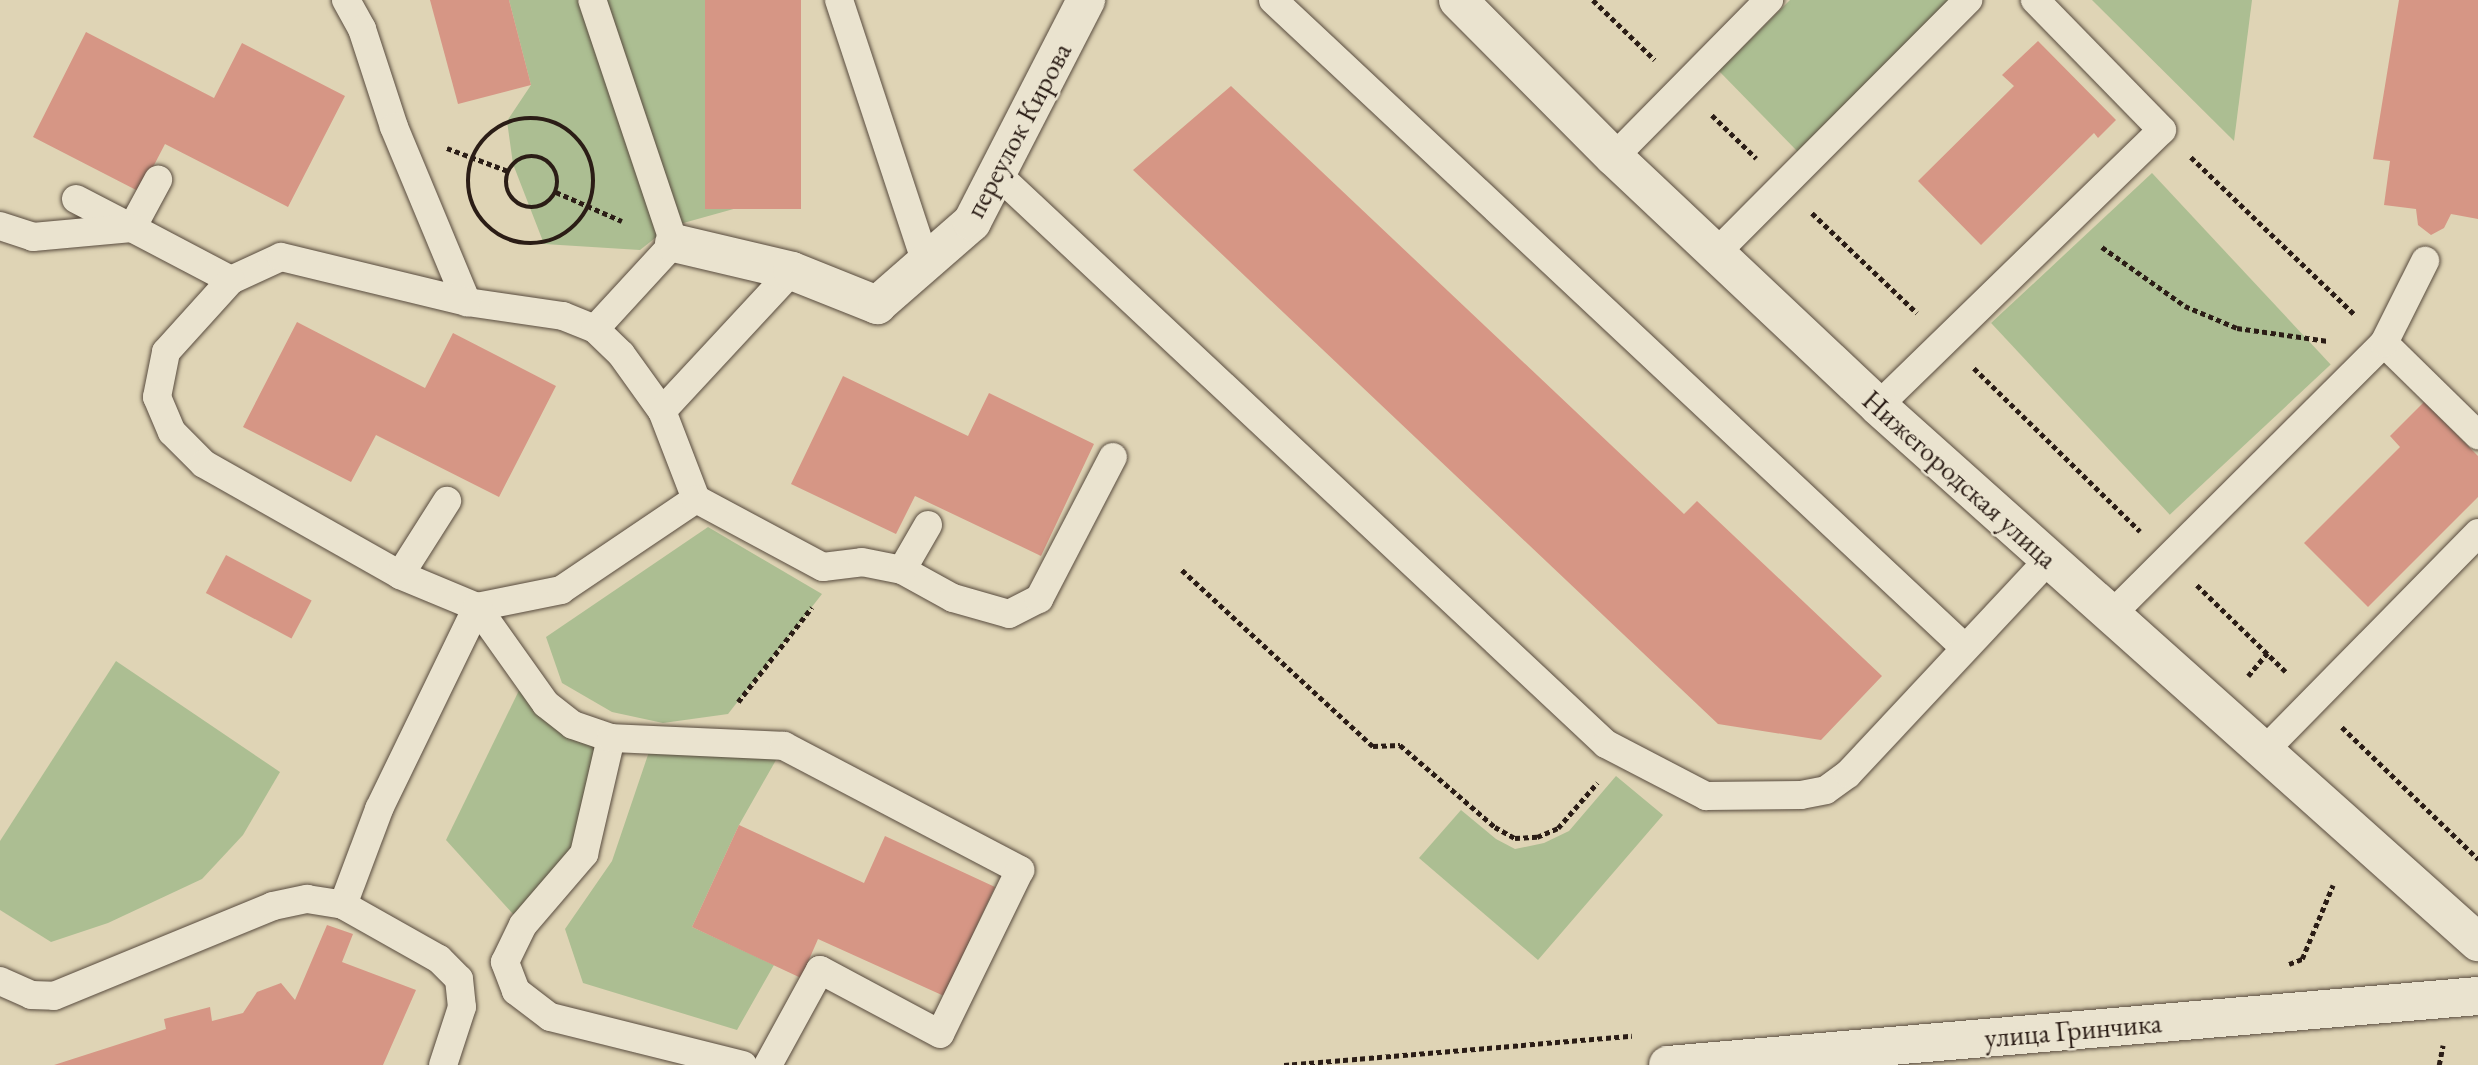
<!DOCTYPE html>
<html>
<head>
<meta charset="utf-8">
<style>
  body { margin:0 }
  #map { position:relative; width:2478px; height:1065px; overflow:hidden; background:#dfd4b5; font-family:"EB Garamond",serif }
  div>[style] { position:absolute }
  .green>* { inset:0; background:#acbe92; transform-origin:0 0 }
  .building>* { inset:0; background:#d69685; transform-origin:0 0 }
  .path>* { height:4.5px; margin-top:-2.25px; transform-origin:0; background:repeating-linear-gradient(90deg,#2b1d16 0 5px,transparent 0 8.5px) }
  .path>.ring { margin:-2.25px; padding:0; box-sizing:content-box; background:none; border:4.5px solid #2b1d16; border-radius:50% }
  .roads { filter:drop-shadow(0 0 2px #584b3e) drop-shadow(0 0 2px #584b3e) }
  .lane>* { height:28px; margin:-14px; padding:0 14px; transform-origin:14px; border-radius:14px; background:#eae3cf }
  .street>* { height:38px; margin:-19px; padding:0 19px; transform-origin:19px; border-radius:19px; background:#eae3cf }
  .secondary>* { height:38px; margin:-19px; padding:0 19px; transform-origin:19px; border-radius:19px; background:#eae3cf }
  span { translate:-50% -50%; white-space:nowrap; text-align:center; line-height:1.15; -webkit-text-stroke:5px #eae3cf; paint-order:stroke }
  .street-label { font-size:28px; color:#2b1d16 }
</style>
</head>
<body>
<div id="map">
  <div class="green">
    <div style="clip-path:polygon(509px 0,705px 0,766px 200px,669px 227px,640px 250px,544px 244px,513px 164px,507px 121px,531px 85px)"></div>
    <div style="clip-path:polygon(1790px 0,1949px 0,1799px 153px,1719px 71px)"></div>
    <div style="clip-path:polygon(2092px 0,2252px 0,2234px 141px)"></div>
    <div style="left:2152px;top:173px;width:262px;height:220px;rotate:47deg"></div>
    <div style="clip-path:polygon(708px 527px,822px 594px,728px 714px,663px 723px,612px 712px,562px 683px,546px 637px)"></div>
    <div style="clip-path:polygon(116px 661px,280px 772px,243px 835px,202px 879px,108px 923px,51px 942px,0 910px,0 841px)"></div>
    <div style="clip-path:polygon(526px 676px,611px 738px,584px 854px,523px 925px,446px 840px)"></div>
    <div style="clip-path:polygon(653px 740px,784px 746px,739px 825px,692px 927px,774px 965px,737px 1030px,583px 983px,565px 929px,612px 861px)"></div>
    <div style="clip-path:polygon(1616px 776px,1663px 815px,1538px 960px,1419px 858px,1461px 810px,1496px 839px,1515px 849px,1544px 843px,1569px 831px)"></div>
  </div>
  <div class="building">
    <div style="clip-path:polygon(430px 0,509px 0,531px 85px,458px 104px)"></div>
    <div style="left:705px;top:0;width:96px;height:209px"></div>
    <div style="clip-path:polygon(2399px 0,2478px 0,2478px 219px,2451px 214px,2444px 228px,2431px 235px,2418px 225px,2416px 209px,2384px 205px,2390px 161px,2373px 159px)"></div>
    <div style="clip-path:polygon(86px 32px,214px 98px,242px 43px,345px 96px,288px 207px,165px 144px,140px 192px,33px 137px)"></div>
    <div style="clip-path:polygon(2038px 41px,2116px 120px,2098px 138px,2094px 133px,1981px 245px,1918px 181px,2014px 86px,2002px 75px)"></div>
    <div style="clip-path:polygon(1231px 86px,1684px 514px,1697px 501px,1882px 676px,1821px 740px,1718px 724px,1133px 170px)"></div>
    <div style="clip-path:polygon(297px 322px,425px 388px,453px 333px,556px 386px,499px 497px,376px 435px,351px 482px,243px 427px)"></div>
    <div style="clip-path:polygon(843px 376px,968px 436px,989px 393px,1094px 444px,1041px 556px,915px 496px,896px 534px,791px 484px)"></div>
    <div style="clip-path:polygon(2424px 402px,2478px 456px,2478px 497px,2368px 607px,2304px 543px,2400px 447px,2390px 436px)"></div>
    <div style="left:226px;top:555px;width:97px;height:43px;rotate:28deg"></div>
    <div style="clip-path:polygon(739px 825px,864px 883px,885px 836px,995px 887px,944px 996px,818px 939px,801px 978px,692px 927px)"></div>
    <div style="clip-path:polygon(327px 925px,353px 934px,342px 962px,416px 990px,383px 1065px,54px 1065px,166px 1029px,164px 1019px,210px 1007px,212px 1021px,243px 1013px,257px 992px,281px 983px,295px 1000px)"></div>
  </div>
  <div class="path">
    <div style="left:1593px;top:0;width:86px;rotate:44.1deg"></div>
    <div style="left:1712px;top:115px;width:62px;rotate:44.3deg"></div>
    <div class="ring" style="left:468px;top:118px;width:121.5px;height:121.5px"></div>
    <div style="left:447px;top:148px;width:65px;rotate:20.7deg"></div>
    <div class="ring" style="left:506px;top:156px;width:47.5px;height:47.5px"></div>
    <div style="left:2191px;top:157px;width:226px;rotate:43.9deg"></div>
    <div style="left:556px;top:192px;width:72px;rotate:23.7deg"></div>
    <div style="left:1812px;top:213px;width:145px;rotate:43.6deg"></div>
    <div style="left:2102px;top:247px;width:102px;rotate:35.4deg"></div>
    <div style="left:2185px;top:306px;width:56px;rotate:22.9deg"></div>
    <div style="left:2237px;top:328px;width:92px;rotate:8.1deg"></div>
    <div style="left:1974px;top:368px;width:233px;rotate:44.5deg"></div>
    <div style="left:1182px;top:570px;width:260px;rotate:42.7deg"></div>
    <div style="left:1373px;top:746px;width:27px;rotate:-2deg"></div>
    <div style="left:1400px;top:745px;width:125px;rotate:40.8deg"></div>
    <div style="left:1495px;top:827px;width:23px;rotate:29deg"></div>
    <div style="left:1515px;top:838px;width:22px;rotate:-3deg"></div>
    <div style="left:1537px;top:837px;width:23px;rotate:-23deg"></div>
    <div style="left:1558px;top:828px;width:60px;rotate:-49.1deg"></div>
    <div style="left:2197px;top:585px;width:124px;rotate:44.3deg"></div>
    <div style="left:2248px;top:676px;width:30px;rotate:-50deg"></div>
    <div style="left:738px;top:702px;width:120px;rotate:-52.1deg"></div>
    <div style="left:2342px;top:727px;width:190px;rotate:44.1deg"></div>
    <div style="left:2289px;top:964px;width:14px;rotate:-21deg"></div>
    <div style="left:2302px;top:959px;width:80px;rotate:-67.3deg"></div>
    <div style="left:1284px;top:1065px;width:349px;rotate:-4.8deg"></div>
    <div style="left:2439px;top:1065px;width:20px;rotate:-79deg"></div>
  </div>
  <div class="roads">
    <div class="lane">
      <div style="left:346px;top:0;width:33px;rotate:61deg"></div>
      <div style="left:362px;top:29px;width:103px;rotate:71.9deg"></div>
      <div style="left:394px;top:127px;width:190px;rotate:67.4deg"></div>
      <div style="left:467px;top:302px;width:97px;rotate:8.3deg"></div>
      <div style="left:563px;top:316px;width:35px;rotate:22deg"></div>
      <div style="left:595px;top:329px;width:117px;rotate:-47.4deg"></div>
      <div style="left:674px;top:243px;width:256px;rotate:-108.6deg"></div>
      <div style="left:839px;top:0;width:280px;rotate:71.7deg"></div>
      <div style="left:1273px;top:0;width:948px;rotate:43.12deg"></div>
      <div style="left:1614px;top:157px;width:221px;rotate:-45.4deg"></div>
      <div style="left:997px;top:174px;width:834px;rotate:43.11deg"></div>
      <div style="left:1606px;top:744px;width:113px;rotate:27.5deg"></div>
      <div style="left:1706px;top:796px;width:95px;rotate:-0.6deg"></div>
      <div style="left:1801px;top:795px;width:25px;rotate:-11deg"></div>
      <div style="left:1826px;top:790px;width:27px;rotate:-36deg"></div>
      <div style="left:1848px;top:774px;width:294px;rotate:-46.9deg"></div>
      <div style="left:76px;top:199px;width:63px;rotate:27.4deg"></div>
      <div style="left:132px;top:228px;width:55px;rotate:-61.6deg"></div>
      <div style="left:0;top:226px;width:35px;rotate:18deg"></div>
      <div style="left:33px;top:237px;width:99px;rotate:-5.2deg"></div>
      <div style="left:132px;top:228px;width:112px;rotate:27.7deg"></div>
      <div style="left:231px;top:280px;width:55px;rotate:-24.7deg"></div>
      <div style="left:281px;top:257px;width:191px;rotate:13.6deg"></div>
      <div style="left:1715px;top:254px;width:359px;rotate:-45.1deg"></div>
      <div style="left:231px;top:280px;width:97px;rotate:132.1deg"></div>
      <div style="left:166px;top:352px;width:46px;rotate:101.3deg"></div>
      <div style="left:157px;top:397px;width:38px;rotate:67deg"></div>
      <div style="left:172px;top:432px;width:45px;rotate:45deg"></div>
      <div style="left:204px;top:464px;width:225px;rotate:29.5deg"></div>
      <div style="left:400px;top:575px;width:83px;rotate:22.6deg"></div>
      <div style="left:477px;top:607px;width:86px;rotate:-11.4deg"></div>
      <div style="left:561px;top:590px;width:163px;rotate:-34deg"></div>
      <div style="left:696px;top:499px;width:94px;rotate:-111.1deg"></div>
      <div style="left:662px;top:411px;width:70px;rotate:-125.7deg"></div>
      <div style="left:621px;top:354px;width:36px;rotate:-136deg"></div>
      <div style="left:2384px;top:343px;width:132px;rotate:44.4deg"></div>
      <div style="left:1878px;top:406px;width:396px;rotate:-44.2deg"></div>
      <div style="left:2162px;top:130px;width:182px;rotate:-134.3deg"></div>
      <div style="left:662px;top:411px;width:191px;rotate:-47.1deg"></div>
      <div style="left:696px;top:499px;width:144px;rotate:28.2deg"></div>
      <div style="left:823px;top:567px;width:39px;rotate:-7deg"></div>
      <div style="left:862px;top:562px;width:41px;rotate:11.3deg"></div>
      <div style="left:902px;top:570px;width:58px;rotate:28.8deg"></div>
      <div style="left:953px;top:598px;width:58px;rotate:15.9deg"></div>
      <div style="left:1009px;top:614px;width:34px;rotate:-27deg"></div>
      <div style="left:1039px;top:599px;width:160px;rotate:-62.5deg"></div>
      <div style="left:902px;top:570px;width:52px;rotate:-60deg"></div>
      <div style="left:400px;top:575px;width:88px;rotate:-57.6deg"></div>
      <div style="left:2111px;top:615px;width:385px;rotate:-44.9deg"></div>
      <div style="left:2384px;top:343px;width:92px;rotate:-63.4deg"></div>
      <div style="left:2266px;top:749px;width:303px;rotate:-45.5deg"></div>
      <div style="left:343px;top:905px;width:103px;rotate:-69.4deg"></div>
      <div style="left:379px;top:809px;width:225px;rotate:-64.1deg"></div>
      <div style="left:477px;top:607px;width:119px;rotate:54.6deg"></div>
      <div style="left:546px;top:704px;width:34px;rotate:38deg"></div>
      <div style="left:573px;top:725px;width:40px;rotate:18.9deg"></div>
      <div style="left:0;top:981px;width:34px;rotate:24deg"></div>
      <div style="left:31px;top:995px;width:23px;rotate:2deg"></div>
      <div style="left:54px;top:996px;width:237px;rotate:-22.3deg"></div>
      <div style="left:273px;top:906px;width:35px;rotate:-12deg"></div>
      <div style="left:307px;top:899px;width:36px;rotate:9deg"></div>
      <div style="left:343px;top:905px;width:110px;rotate:29.4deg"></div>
      <div style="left:439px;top:959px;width:28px;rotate:45deg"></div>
      <div style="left:459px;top:979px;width:28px;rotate:84deg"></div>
      <div style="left:462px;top:1007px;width:61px;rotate:108.1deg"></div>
      <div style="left:743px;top:1065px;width:199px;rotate:-166deg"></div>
      <div style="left:550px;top:1017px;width:43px;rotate:-142.6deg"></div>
      <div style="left:516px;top:991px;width:31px;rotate:-111deg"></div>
      <div style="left:505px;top:962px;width:41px;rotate:-64.1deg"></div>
      <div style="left:523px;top:925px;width:94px;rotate:-49.3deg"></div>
      <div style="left:584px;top:854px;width:119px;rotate:-76.9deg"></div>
      <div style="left:611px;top:738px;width:173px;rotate:2.6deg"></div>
      <div style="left:784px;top:746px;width:267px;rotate:27.7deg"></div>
      <div style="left:1020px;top:870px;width:182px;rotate:116deg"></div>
      <div style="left:940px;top:1034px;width:136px;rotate:-151.9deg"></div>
      <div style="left:820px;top:970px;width:108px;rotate:118.7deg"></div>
    </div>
    <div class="street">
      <div style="left:674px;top:243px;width:121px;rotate:13.3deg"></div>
      <div style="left:792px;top:271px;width:92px;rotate:21.8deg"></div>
      <div style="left:877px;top:305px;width:126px;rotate:-41.1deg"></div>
      <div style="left:972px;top:222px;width:250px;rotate:-62.8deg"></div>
      <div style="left:1668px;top:1065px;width:813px;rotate:-4.87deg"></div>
    </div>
    <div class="secondary">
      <div style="left:1458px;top:0;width:221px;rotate:45.2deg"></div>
      <div style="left:1614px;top:157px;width:363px;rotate:43.3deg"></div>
      <div style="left:1878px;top:406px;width:805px;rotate:41.78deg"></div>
    </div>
  </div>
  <div class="street-label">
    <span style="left:1018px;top:130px;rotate:-62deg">переулок Кирова</span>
    <span style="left:1960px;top:479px;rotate:42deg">Нижегородская улица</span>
    <span style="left:2073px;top:1030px;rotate:-5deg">улица Гринчика</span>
  </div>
</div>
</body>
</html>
